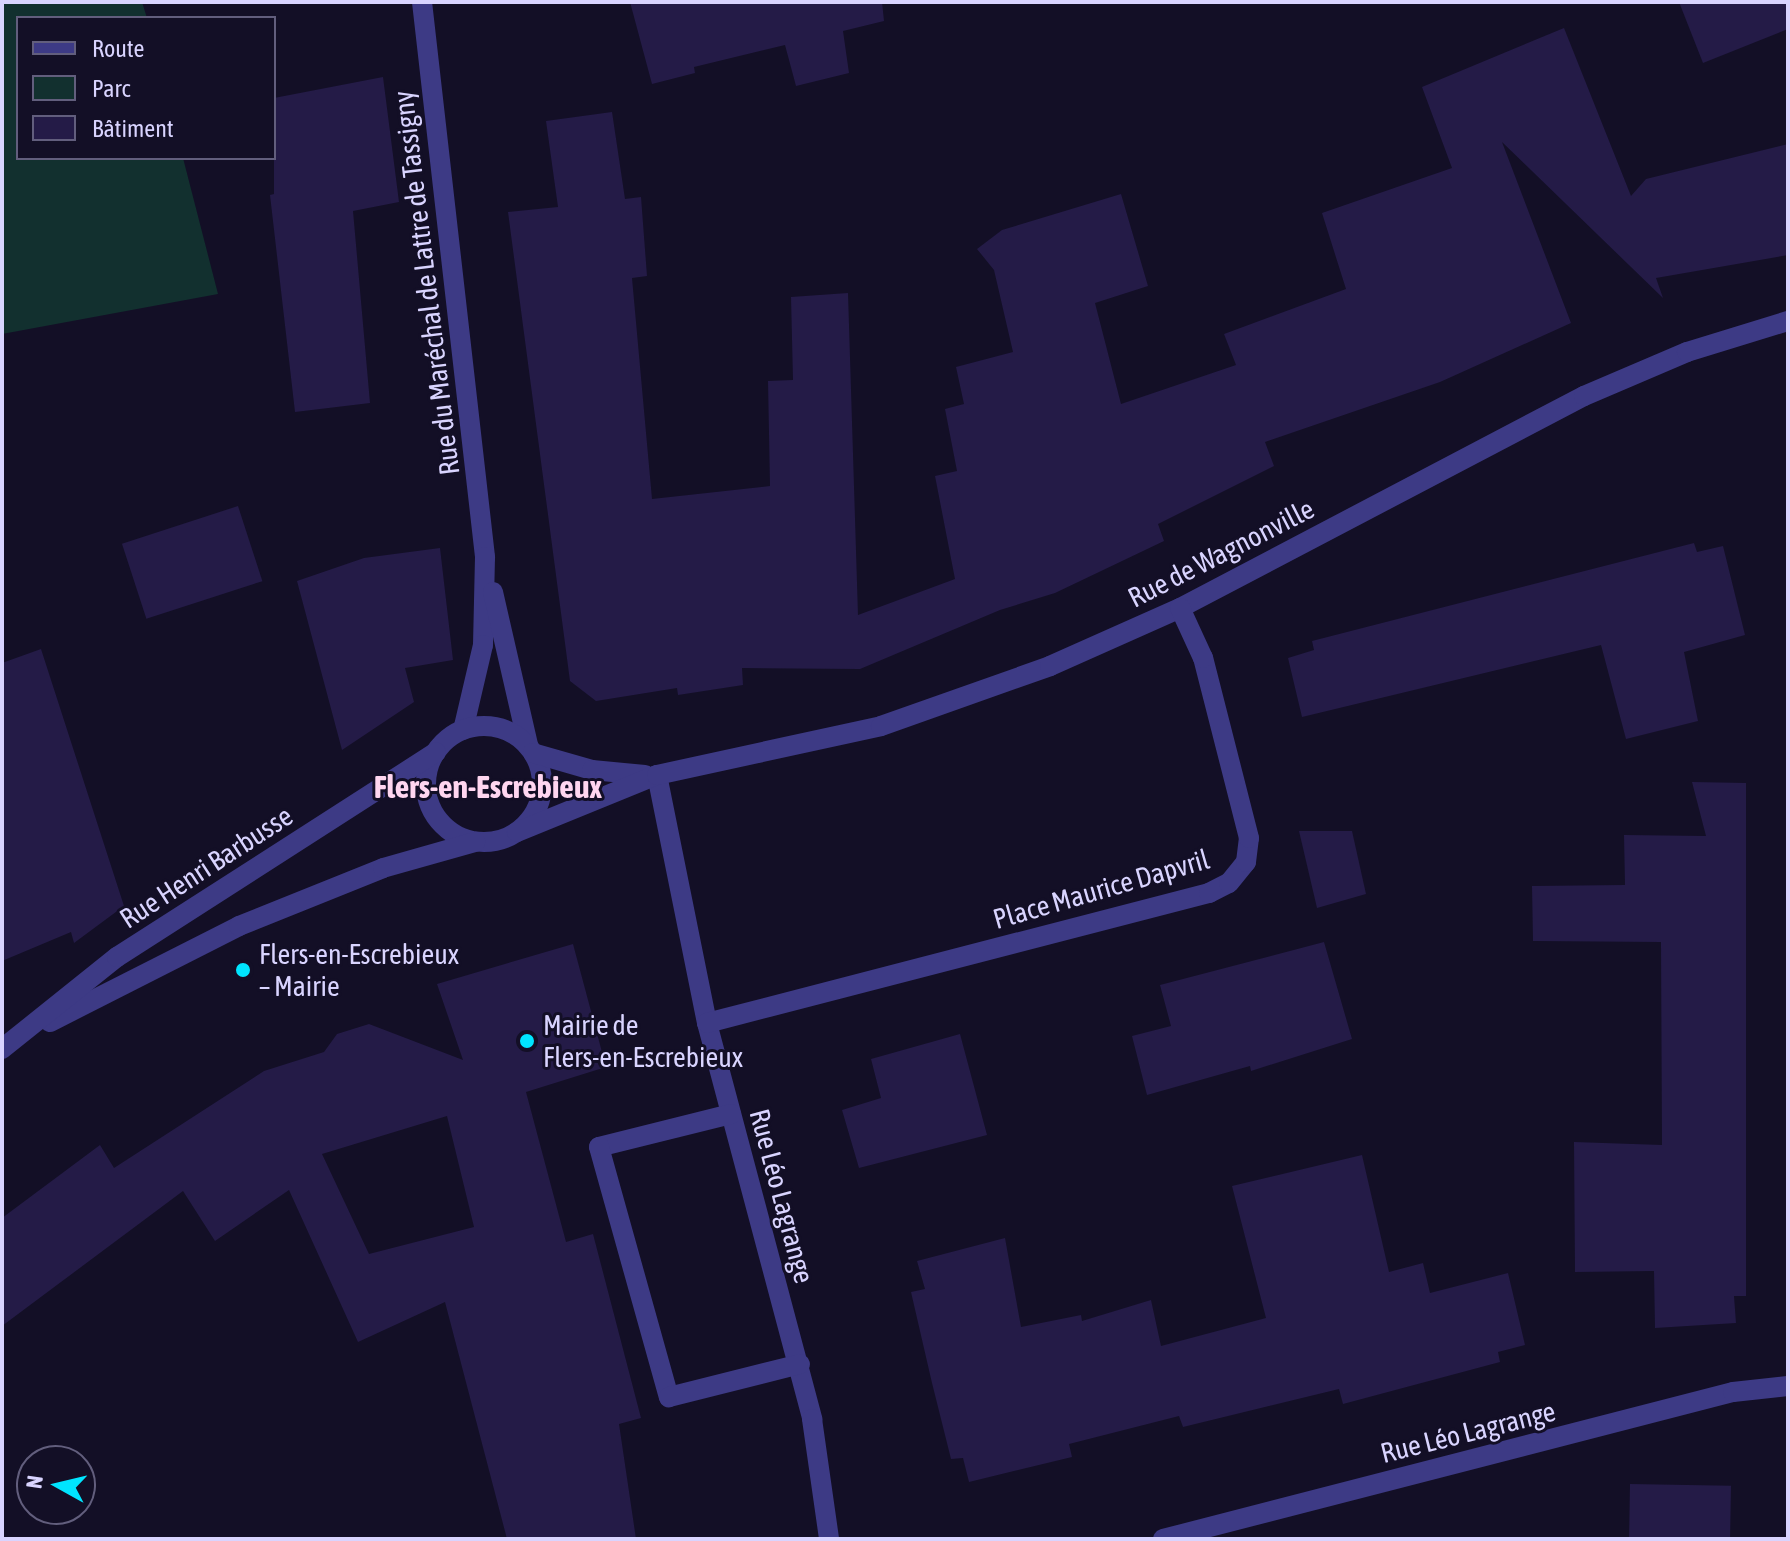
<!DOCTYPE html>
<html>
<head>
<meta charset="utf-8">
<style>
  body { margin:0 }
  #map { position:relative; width:1790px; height:1541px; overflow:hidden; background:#130f26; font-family:"Asap Condensed",sans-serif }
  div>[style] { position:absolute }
  .green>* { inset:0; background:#12302f }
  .building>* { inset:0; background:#241b47; transform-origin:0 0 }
  .minor>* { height:20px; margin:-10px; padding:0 10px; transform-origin:10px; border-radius:10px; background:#3d3a85 }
  .minor>.ring { margin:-10px; padding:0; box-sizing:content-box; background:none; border:20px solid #3d3a85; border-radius:50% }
  .dots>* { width:22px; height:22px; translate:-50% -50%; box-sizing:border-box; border:4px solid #130f26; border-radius:50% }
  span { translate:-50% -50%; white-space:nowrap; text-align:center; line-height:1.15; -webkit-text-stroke:6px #130f26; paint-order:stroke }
  .street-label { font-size:28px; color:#d9d4ff }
  .poi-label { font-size:28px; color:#d9d4ff }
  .left { translate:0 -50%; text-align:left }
  .quarter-label { font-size:32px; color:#ffd6f0; font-weight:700 }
  .frame { position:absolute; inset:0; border:4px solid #d9d4ff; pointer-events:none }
  .legend { position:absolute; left:16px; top:16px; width:260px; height:144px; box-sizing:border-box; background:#130f26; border:2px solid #625e7d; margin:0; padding:10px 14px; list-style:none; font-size:24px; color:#d9d4ff }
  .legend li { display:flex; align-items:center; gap:16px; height:40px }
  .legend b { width:40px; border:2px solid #625e7d }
  .north { position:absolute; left:16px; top:1445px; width:80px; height:80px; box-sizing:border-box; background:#130f26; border:2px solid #625e7d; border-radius:50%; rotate:278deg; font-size:22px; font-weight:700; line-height:32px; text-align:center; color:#d9d4ff }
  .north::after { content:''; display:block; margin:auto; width:28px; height:36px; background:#00e5ff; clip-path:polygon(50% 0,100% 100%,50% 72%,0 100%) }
</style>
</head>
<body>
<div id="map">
  <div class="green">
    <div style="clip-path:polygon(2px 2px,142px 2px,147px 18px,18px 18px,18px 158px,183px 158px,218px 294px,2px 334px)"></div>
  </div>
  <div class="building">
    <div style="clip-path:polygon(630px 2px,882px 2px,884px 21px,843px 31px,849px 73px,796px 86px,785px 45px,694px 67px,695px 73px,652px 84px)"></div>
    <div style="clip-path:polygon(1679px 2px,1788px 2px,1788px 29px,1703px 63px)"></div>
    <div style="clip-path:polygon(1564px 28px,1631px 196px,1646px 179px,1788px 144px,1788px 255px,1656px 278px,1663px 298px,1502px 142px,1571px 323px,1440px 382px,1265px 442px,1274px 466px,1158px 524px,1164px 541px,1055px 593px,1000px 610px,860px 669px,742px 668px,743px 685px,678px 695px,677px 688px,596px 701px,570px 681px,508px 212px,558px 207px,546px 121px,612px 112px,625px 199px,641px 197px,647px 276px,632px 278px,652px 499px,770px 486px,768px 381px,793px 380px,791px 297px,848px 293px,858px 615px,955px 579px,935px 476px,957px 471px,945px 409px,964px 404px,956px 367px,1013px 352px,994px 270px,977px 249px,1002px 230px,1121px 194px,1148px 286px,1095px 303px,1121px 404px,1236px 365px,1224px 334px,1346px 289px,1322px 213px,1452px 168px,1422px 87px)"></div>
    <div style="clip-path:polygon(383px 77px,399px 202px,353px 211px,370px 403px,295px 412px,270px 195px,274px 194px,274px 98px)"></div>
    <div style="left:238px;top:506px;width:79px;height:122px;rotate:72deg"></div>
    <div style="clip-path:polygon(1694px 543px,1697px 552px,1723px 546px,1745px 635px,1684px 652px,1698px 721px,1626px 739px,1601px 645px,1302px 717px,1288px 658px,1314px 650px,1312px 641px)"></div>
    <div style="clip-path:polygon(440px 548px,453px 660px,405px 668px,414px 702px,342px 750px,297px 581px,364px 558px)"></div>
    <div style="clip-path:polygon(41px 649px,124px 906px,74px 943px,71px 932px,2px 961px,2px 663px)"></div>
    <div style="clip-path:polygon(1692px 782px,1746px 783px,1746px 1296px,1734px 1296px,1736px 1323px,1655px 1328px,1654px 1271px,1575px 1272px,1574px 1142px,1662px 1145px,1661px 942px,1533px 941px,1532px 886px,1625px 885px,1624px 835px,1706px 836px)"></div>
    <div style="clip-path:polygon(1299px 831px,1352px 831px,1366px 894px,1317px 908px)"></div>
    <div style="clip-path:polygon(1324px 942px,1352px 1039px,1251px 1071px,1250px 1066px,1147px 1095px,1132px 1036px,1171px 1026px,1160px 985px)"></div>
    <div style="clip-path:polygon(evenodd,573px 944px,606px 1067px,526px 1092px,566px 1242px,593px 1234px,641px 1418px,619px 1424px,636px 1539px,507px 1539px,445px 1302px,358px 1342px,289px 1190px,215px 1241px,183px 1191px,2px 1326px,2px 1218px,100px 1145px,114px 1168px,264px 1071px,324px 1052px,337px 1034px,369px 1024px,463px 1060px,437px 984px,573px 944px,447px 1116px,474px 1227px,369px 1254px,322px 1154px,447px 1116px)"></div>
    <div style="clip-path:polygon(960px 1034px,987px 1135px,859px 1168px,842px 1110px,881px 1098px,871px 1059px)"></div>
    <div style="clip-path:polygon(1362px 1155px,1389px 1272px,1423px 1263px,1430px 1293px,1508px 1273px,1525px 1345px,1498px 1352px,1500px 1362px,1343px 1404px,1339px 1389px,1183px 1427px,1179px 1416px,1069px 1444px,1072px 1457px,969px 1482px,963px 1458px,951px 1459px,932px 1383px,911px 1292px,925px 1289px,917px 1261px,1005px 1238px,1021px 1327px,1081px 1315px,1082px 1321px,1151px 1300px,1161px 1346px,1266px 1318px,1232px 1186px)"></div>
    <div style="left:1630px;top:1484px;width:101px;height:55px;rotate:1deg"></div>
  </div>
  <div class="minor">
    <div style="left:422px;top:2px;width:559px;rotate:83.52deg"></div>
    <div style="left:485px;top:557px;width:88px;rotate:91.3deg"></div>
    <div style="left:483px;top:645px;width:87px;rotate:103.2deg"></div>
    <div style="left:493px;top:592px;width:157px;rotate:77.1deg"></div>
    <div class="ring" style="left:426px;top:726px;width:96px;height:96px"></div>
    <div style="left:533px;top:753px;width:61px;rotate:16.1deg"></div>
    <div style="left:592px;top:770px;width:53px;rotate:5.4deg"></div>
    <div style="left:657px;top:775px;width:253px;rotate:78.6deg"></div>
    <div style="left:707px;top:1023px;width:410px;rotate:75.1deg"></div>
    <div style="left:812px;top:1419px;width:121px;rotate:81.9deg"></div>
    <div style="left:517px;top:832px;width:151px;rotate:-22.2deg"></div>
    <div style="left:657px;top:775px;width:229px;rotate:-12.3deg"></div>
    <div style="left:881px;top:726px;width:179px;rotate:-19.5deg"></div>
    <div style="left:1050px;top:666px;width:142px;rotate:-24deg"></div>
    <div style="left:1180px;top:608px;width:456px;rotate:-27.7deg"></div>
    <div style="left:1584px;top:396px;width:112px;rotate:-23.1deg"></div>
    <div style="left:1687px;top:352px;width:106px;rotate:-17.1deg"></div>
    <div style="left:50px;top:1022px;width:212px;rotate:-26.9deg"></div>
    <div style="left:239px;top:926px;width:155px;rotate:-21.9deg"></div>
    <div style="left:383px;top:868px;width:96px;rotate:-15.8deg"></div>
    <div style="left:707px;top:1023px;width:519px;rotate:-14.52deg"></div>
    <div style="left:1209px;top:893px;width:22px;rotate:-27deg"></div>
    <div style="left:1229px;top:883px;width:27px;rotate:-51deg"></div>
    <div style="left:1246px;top:862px;width:24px;rotate:-83deg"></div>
    <div style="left:1249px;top:838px;width:186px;rotate:-104.3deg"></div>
    <div style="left:1203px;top:658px;width:55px;rotate:-114.7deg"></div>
    <div style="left:2px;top:1049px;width:147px;rotate:-38.7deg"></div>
    <div style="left:117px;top:957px;width:379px;rotate:-32.7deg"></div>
    <div style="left:731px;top:1114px;width:136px;rotate:166deg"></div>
    <div style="left:599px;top:1147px;width:260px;rotate:74.4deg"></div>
    <div style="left:669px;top:1397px;width:135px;rotate:-14.1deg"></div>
    <div style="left:1163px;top:1539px;width:589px;rotate:-14.46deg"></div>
    <div style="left:1733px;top:1392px;width:55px;rotate:-6.2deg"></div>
  </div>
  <div class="dots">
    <div style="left:243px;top:970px;background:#00e5ff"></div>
    <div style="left:527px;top:1041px;background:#00e5ff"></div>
  </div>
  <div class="street-label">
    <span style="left:426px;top:283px;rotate:-97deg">Rue du Maréchal de Lattre de Tassigny</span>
    <span style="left:1221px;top:553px;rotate:-27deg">Rue de Wagnonville</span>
    <span style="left:206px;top:867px;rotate:-33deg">Rue Henri Barbusse</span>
    <span style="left:1101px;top:889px;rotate:-16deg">Place Maurice Dapvril</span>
    <span style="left:782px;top:1196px;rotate:75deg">Rue Léo Lagrange</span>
    <span style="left:1468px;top:1432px;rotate:-14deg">Rue Léo Lagrange</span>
  </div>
  <div class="poi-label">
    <span class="left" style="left:259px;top:970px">Flers-en-Escrebieux<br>– Mairie</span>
    <span class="left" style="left:543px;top:1041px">Mairie de<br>Flers-en-Escrebieux</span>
  </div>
  <div class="quarter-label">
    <span style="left:488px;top:787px">Flers-en-Escrebieux</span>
  </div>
  <div class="frame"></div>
  <ul class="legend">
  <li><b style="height:10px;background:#3d3a85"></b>Route</li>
  <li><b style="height:22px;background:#12302f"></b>Parc</li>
  <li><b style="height:22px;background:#241b47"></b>Bâtiment</li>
  </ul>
  <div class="north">N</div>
</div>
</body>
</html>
